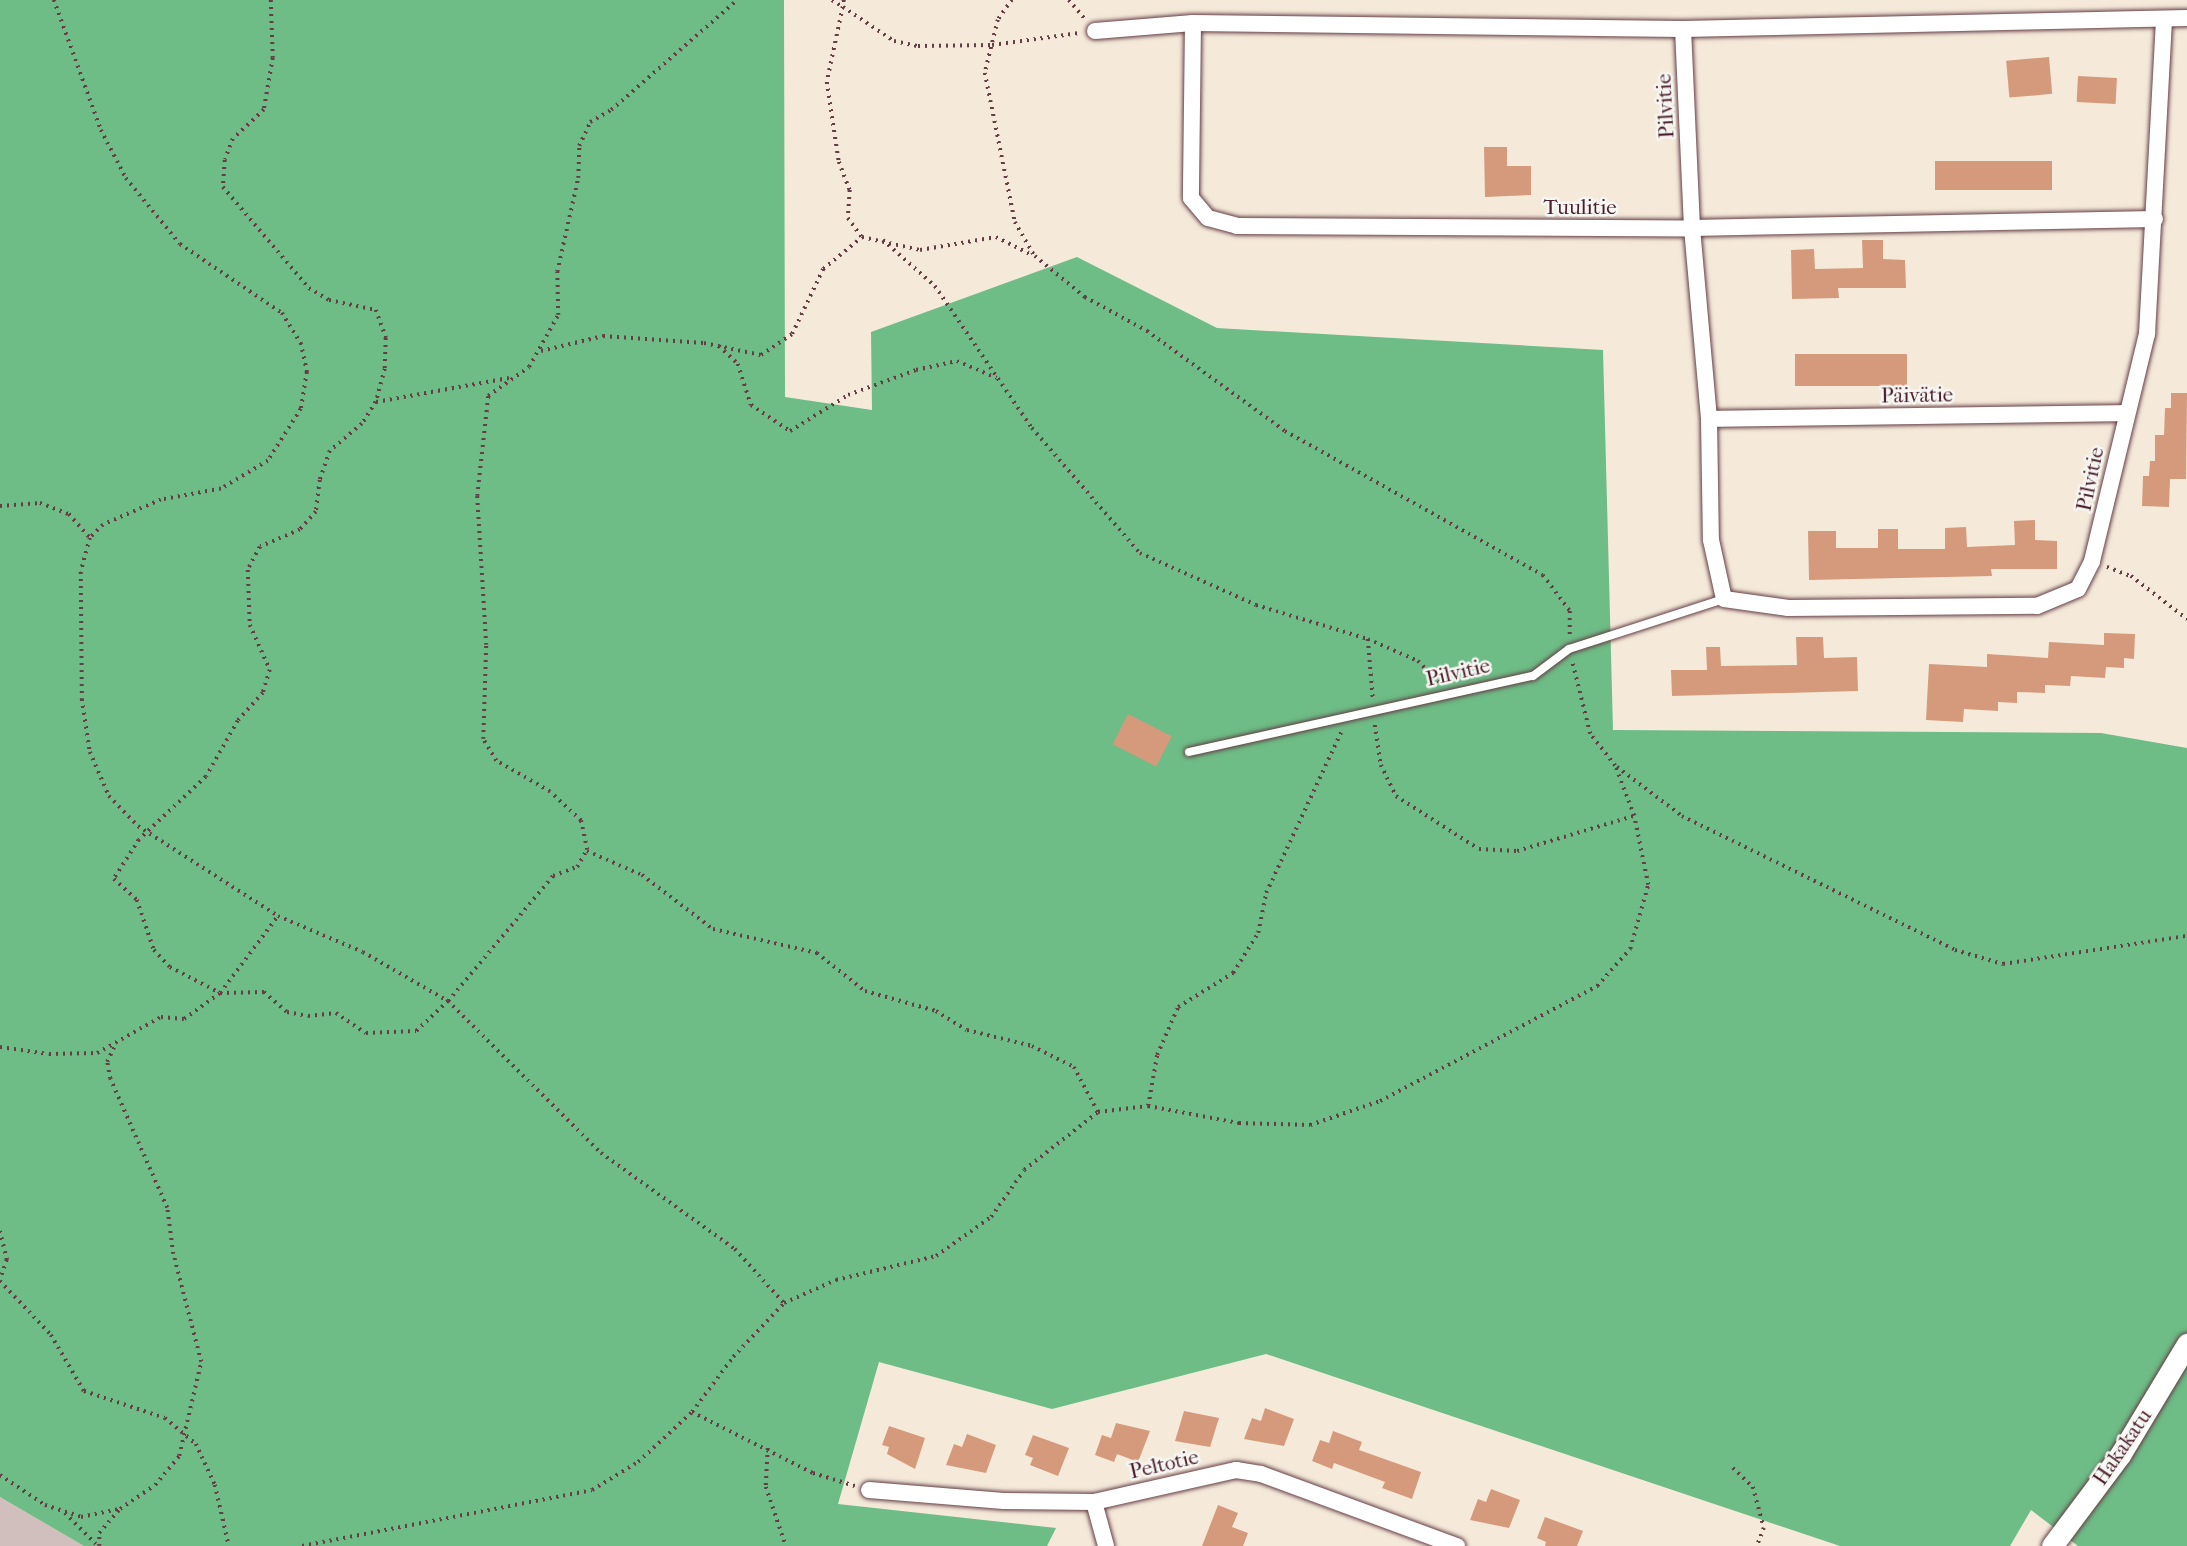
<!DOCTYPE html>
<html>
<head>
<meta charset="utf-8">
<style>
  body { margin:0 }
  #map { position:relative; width:2187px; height:1546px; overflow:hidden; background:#f5eada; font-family:"IM FELL French Canon",serif }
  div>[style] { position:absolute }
  .industrial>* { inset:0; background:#d1bfbd }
  .forest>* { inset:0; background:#6ebc86 }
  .building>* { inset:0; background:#d59a7c; transform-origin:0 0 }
  .path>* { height:3.5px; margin-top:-1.75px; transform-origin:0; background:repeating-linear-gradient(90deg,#643d45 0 2px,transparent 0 7px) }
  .roads { filter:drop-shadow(0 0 2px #643d45) drop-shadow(0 0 2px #643d45) }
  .lane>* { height:8px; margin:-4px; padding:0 4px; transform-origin:4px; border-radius:4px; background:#fff }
  .street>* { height:16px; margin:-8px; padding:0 8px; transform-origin:8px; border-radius:8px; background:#fff }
  .secondary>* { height:21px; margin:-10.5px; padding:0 10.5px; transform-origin:10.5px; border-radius:10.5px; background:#fff }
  span { translate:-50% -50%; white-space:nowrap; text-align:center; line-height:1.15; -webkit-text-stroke:5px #f6f6f2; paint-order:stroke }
  .street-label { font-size:21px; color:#4a1f2b }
</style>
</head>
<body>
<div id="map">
  <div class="industrial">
    <div style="clip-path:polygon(0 1497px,84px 1546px,0 1546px)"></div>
  </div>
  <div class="forest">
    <div style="clip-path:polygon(0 0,784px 0,785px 397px,872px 410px,871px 332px,1077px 257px,1217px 328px,1603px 350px,1613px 730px,2101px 733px,2187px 748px,2187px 1546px,2078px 1546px,2031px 1510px,2010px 1546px,1840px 1546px,1266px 1354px,1052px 1409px,879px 1362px,838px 1504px,1056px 1528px,1047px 1546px,84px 1546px,0 1497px)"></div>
  </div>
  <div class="building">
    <div style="left:2049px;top:57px;width:37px;height:43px;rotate:85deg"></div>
    <div style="left:2078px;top:76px;width:39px;height:26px;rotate:3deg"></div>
    <div style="clip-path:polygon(1484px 147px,1507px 147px,1507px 166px,1531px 166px,1531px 195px,1485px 197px)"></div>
    <div style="left:2052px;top:161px;width:29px;height:117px;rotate:90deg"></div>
    <div style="clip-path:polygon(1862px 240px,1883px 240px,1883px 259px,1905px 260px,1906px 288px,1838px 288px,1839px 298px,1792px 299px,1791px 250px,1814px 249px,1815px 269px,1863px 268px)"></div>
    <div style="left:1907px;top:354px;width:32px;height:112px;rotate:90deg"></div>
    <div style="clip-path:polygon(2171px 393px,2187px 393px,2186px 479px,2170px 479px,2169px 507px,2142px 506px,2143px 476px,2149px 476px,2150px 461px,2155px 461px,2155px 435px,2164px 435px,2165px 408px,2171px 408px)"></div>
    <div style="clip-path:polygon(2035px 520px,2035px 540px,2057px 541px,2057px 569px,1991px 569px,1992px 576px,1809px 580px,1808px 531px,1836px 531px,1836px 548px,1878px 548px,1878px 529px,1898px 529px,1898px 549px,1945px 549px,1945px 528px,1966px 527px,1967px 547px,2015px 545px,2014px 521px)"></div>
    <div style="clip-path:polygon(2104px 633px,2135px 634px,2134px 659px,2124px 658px,2124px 668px,2106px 667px,2105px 678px,2071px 676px,2070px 686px,2045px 685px,2045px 693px,2017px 692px,2017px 703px,1998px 702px,1998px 711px,1964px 709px,1963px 722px,1926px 720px,1929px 664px,1987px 667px,1987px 654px,2048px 658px,2049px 642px,2104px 645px)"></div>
    <div style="clip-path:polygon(1796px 637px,1823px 637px,1824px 658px,1857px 657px,1858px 691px,1672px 696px,1671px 670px,1707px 670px,1706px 647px,1720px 647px,1721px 666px,1797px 665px)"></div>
    <div style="left:1128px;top:714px;width:49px;height:34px;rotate:27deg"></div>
    <div style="clip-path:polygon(1265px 1408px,1294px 1419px,1284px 1446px,1244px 1439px,1252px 1418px,1261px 1421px)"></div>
    <div style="clip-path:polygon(1184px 1411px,1219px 1418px,1210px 1447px,1175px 1441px)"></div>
    <div style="clip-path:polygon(1116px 1423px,1150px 1431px,1138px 1462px,1117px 1454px,1114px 1462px,1095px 1455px,1102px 1435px,1111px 1438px)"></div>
    <div style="clip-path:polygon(889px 1426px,925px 1438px,915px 1469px,887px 1454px,889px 1447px,882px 1445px)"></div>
    <div style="clip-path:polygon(1333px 1431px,1362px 1442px,1359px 1450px,1421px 1472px,1412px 1499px,1382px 1488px,1385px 1482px,1334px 1463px,1332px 1469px,1312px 1461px,1320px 1440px,1329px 1443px)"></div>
    <div style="clip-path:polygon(967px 1434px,996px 1445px,986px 1473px,946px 1465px,954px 1444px,962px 1447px)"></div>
    <div style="clip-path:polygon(1033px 1435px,1069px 1448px,1058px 1476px,1030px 1465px,1033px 1458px,1025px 1455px)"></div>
    <div style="clip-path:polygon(1491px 1489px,1520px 1500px,1509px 1528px,1470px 1520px,1478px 1499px,1486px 1502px)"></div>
    <div style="clip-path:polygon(1218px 1505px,1238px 1513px,1232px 1527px,1248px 1533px,1243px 1546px,1202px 1546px)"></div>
    <div style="clip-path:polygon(1545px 1517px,1583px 1531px,1577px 1546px,1545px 1546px,1546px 1542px,1537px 1538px)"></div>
  </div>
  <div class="path">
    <div style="left:54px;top:0;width:138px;rotate:70.1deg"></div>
    <div style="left:101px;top:130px;width:54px;rotate:62.5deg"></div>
    <div style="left:126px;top:178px;width:85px;rotate:50.7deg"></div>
    <div style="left:180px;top:244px;width:123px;rotate:34.1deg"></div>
    <div style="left:282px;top:313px;width:36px;rotate:58deg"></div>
    <div style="left:301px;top:343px;width:30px;rotate:78deg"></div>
    <div style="left:307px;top:372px;width:37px;rotate:99deg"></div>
    <div style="left:301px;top:409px;width:62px;rotate:122.4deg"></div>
    <div style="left:268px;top:461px;width:55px;rotate:149.2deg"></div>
    <div style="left:221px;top:489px;width:61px;rotate:169.6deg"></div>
    <div style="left:161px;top:500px;width:63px;rotate:156.7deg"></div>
    <div style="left:103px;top:525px;width:18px;rotate:135deg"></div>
    <div style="left:90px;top:538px;width:35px;rotate:105deg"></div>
    <div style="left:81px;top:572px;width:127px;rotate:89.5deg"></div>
    <div style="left:82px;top:699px;width:54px;rotate:81.4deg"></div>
    <div style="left:90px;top:752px;width:48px;rotate:66.6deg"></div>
    <div style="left:109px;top:796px;width:42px;rotate:46deg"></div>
    <div style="left:138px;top:826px;width:166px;rotate:32.7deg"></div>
    <div style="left:278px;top:916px;width:92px;rotate:23deg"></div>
    <div style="left:363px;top:952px;width:98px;rotate:30deg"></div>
    <div style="left:448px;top:1001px;width:216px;rotate:44.8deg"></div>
    <div style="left:601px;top:1153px;width:165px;rotate:35.6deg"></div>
    <div style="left:735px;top:1249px;width:72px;rotate:47.8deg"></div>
    <div style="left:271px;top:0;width:58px;rotate:88deg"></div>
    <div style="left:273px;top:58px;width:53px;rotate:99.8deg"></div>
    <div style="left:264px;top:110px;width:42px;rotate:136.9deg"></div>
    <div style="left:233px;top:139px;width:22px;rotate:111deg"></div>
    <div style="left:225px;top:160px;width:27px;rotate:94deg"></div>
    <div style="left:223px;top:187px;width:133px;rotate:49.6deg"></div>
    <div style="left:309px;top:288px;width:23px;rotate:31deg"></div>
    <div style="left:329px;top:300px;width:48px;rotate:12deg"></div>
    <div style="left:376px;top:310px;width:30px;rotate:70deg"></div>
    <div style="left:386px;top:338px;width:31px;rotate:92deg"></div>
    <div style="left:385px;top:369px;width:34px;rotate:105deg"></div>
    <div style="left:376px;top:402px;width:26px;rotate:122deg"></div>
    <div style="left:362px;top:424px;width:42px;rotate:139.8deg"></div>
    <div style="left:330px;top:451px;width:31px;rotate:109deg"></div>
    <div style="left:320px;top:480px;width:32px;rotate:97deg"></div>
    <div style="left:316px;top:512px;width:24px;rotate:132deg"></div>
    <div style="left:300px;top:530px;width:43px;rotate:157deg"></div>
    <div style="left:260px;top:547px;width:26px;rotate:118deg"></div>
    <div style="left:248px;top:570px;width:55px;rotate:87.9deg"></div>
    <div style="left:250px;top:625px;width:49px;rotate:66deg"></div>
    <div style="left:270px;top:670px;width:24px;rotate:107deg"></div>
    <div style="left:263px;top:693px;width:38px;rotate:132deg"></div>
    <div style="left:238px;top:721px;width:64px;rotate:119.7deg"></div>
    <div style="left:206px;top:777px;width:92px;rotate:136.8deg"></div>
    <div style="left:139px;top:840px;width:46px;rotate:122.7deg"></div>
    <div style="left:114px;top:879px;width:31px;rotate:42deg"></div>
    <div style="left:137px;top:900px;width:53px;rotate:71.2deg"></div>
    <div style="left:154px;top:950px;width:23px;rotate:47deg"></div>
    <div style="left:170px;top:967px;width:56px;rotate:27.5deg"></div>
    <div style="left:220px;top:993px;width:95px;rotate:-53.1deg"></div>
    <div style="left:832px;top:0;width:13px;rotate:32deg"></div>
    <div style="left:843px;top:7px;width:77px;rotate:102deg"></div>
    <div style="left:827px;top:82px;width:81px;rotate:81.5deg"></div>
    <div style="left:839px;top:162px;width:30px;rotate:69deg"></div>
    <div style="left:850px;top:190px;width:28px;rotate:94deg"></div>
    <div style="left:848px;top:218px;width:24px;rotate:54deg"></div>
    <div style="left:862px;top:237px;width:59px;rotate:12.6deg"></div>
    <div style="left:920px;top:250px;width:77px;rotate:-9.7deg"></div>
    <div style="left:996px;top:237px;width:42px;rotate:26.6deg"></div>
    <div style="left:844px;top:0;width:7px;rotate:98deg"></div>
    <div style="left:843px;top:7px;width:61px;rotate:33.7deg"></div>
    <div style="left:894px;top:41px;width:25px;rotate:12deg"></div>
    <div style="left:918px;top:46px;width:74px;rotate:-0.8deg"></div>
    <div style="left:992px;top:45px;width:88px;rotate:-7.9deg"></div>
    <div style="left:1012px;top:0;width:24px;rotate:125deg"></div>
    <div style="left:998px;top:20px;width:55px;rotate:103.8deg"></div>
    <div style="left:985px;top:73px;width:152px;rotate:78.6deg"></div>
    <div style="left:1015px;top:222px;width:39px;rotate:60deg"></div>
    <div style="left:1035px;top:256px;width:65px;rotate:39.4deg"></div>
    <div style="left:1085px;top:297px;width:71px;rotate:28.7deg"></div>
    <div style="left:1147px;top:331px;width:170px;rotate:35.9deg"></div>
    <div style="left:1285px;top:431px;width:295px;rotate:29.2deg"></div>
    <div style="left:1543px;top:575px;width:45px;rotate:53.1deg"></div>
    <div style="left:1570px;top:611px;width:26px;rotate:90deg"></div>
    <div style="left:1069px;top:0;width:25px;rotate:50deg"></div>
    <div style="left:883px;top:240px;width:69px;rotate:41.5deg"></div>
    <div style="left:935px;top:286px;width:172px;rotate:55.7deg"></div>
    <div style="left:1032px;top:428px;width:165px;rotate:49.2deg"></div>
    <div style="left:1140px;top:553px;width:127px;rotate:24.1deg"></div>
    <div style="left:1256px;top:605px;width:117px;rotate:16.9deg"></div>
    <div style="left:1368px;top:639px;width:55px;rotate:23.7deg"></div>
    <div style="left:1418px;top:661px;width:34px;rotate:45deg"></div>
    <div style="left:719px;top:346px;width:26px;rotate:43deg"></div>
    <div style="left:738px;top:364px;width:43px;rotate:72.4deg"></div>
    <div style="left:751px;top:405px;width:47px;rotate:33.7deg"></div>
    <div style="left:790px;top:431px;width:68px;rotate:-31.8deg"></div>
    <div style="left:848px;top:395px;width:72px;rotate:-20.2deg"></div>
    <div style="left:916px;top:370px;width:42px;rotate:-12.4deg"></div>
    <div style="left:957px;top:361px;width:43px;rotate:23deg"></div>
    <div style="left:541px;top:351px;width:64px;rotate:-13.6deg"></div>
    <div style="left:603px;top:336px;width:101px;rotate:4deg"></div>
    <div style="left:704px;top:343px;width:58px;rotate:11.9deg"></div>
    <div style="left:761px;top:355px;width:37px;rotate:-34deg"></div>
    <div style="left:792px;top:334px;width:72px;rotate:-64.5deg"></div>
    <div style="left:823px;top:269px;width:50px;rotate:-39.4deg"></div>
    <div style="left:376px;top:402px;width:135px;rotate:-10.2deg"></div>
    <div style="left:0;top:506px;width:40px;rotate:-4.3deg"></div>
    <div style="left:40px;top:503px;width:31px;rotate:21deg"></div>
    <div style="left:69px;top:514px;width:32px;rotate:49deg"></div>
    <div style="left:2107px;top:567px;width:26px;rotate:21deg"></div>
    <div style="left:2131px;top:576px;width:71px;rotate:37.5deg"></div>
    <div style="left:1368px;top:639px;width:60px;rotate:85.2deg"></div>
    <div style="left:1375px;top:725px;width:40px;rotate:81.5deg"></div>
    <div style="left:1381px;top:765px;width:34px;rotate:64deg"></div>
    <div style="left:1396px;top:796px;width:98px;rotate:32.6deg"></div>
    <div style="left:1479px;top:849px;width:38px;rotate:3deg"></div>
    <div style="left:1517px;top:851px;width:122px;rotate:-16.7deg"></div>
    <div style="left:1617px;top:767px;width:81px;rotate:37deg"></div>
    <div style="left:1682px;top:816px;width:304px;rotate:26.1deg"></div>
    <div style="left:1955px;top:950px;width:50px;rotate:16.3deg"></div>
    <div style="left:2003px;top:964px;width:186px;rotate:-8.7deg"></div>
    <div style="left:587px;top:851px;width:60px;rotate:23.6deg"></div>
    <div style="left:642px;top:875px;width:89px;rotate:37.3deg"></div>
    <div style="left:713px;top:929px;width:107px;rotate:13deg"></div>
    <div style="left:817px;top:953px;width:61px;rotate:38.4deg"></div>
    <div style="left:865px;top:991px;width:74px;rotate:15.7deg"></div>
    <div style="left:936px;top:1011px;width:36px;rotate:32deg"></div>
    <div style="left:967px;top:1030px;width:67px;rotate:13.8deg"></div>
    <div style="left:1032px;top:1046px;width:47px;rotate:26.6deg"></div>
    <div style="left:1074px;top:1067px;width:51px;rotate:61.9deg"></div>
    <div style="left:0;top:1047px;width:49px;rotate:8.1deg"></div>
    <div style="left:49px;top:1054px;width:48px;rotate:-1.2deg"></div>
    <div style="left:97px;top:1053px;width:73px;rotate:-29.4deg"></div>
    <div style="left:161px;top:1017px;width:23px;rotate:5deg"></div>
    <div style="left:184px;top:1019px;width:44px;rotate:-35.8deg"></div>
    <div style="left:220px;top:993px;width:44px;rotate:-1.3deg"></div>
    <div style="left:264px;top:992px;width:30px;rotate:41deg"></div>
    <div style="left:287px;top:1012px;width:21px;rotate:11deg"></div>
    <div style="left:308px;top:1016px;width:28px;rotate:-6deg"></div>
    <div style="left:336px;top:1013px;width:36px;rotate:34deg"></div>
    <div style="left:366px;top:1033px;width:50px;rotate:-2.3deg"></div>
    <div style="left:416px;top:1031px;width:44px;rotate:-43.2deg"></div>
    <div style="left:448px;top:1001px;width:163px;rotate:-50deg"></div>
    <div style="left:553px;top:876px;width:26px;rotate:-21deg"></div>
    <div style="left:577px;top:867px;width:20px;rotate:-60deg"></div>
    <div style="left:587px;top:850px;width:30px;rotate:-102deg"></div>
    <div style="left:581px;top:821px;width:42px;rotate:-136.9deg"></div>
    <div style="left:550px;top:792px;width:62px;rotate:-150.1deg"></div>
    <div style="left:496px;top:761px;width:26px;rotate:-121deg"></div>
    <div style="left:483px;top:739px;width:94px;rotate:-88.2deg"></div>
    <div style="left:486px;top:645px;width:149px;rotate:-93.5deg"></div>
    <div style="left:477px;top:496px;width:101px;rotate:-83.7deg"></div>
    <div style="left:488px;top:396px;width:50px;rotate:-35.3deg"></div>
    <div style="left:529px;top:367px;width:60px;rotate:-60.9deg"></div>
    <div style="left:558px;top:315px;width:43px;rotate:-91.3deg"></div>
    <div style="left:557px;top:272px;width:96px;rotate:-77.4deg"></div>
    <div style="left:578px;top:178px;width:32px;rotate:-88deg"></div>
    <div style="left:579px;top:146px;width:26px;rotate:-65deg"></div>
    <div style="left:590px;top:122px;width:24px;rotate:-30deg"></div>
    <div style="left:611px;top:110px;width:167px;rotate:-41.1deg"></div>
    <div style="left:1148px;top:1106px;width:52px;rotate:-80deg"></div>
    <div style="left:1157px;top:1055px;width:52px;rotate:-66.4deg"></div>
    <div style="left:1178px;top:1007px;width:65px;rotate:-31.7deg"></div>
    <div style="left:1233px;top:973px;width:47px;rotate:-58deg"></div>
    <div style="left:1258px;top:933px;width:41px;rotate:-78.7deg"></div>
    <div style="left:1266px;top:893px;width:178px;rotate:-65deg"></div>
    <div style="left:0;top:1231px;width:30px;rotate:76deg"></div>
    <div style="left:7px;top:1260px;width:21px;rotate:109deg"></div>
    <div style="left:0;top:1281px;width:74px;rotate:46.6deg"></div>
    <div style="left:51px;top:1335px;width:65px;rotate:59.5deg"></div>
    <div style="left:84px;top:1391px;width:85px;rotate:18.4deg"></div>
    <div style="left:165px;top:1418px;width:40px;rotate:40deg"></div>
    <div style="left:196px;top:1444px;width:45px;rotate:65.1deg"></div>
    <div style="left:215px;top:1485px;width:63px;rotate:77.1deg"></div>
    <div style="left:692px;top:1412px;width:136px;rotate:26.8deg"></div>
    <div style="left:813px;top:1473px;width:44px;rotate:17.2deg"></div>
    <div style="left:768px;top:1448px;width:39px;rotate:93deg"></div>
    <div style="left:766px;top:1487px;width:62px;rotate:71.3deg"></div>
    <div style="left:1733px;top:1468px;width:28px;rotate:44deg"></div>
    <div style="left:1753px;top:1487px;width:42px;rotate:75deg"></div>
    <div style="left:1764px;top:1528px;width:19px;rotate:111deg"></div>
    <div style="left:0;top:1475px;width:54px;rotate:33.7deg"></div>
    <div style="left:45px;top:1505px;width:38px;rotate:18deg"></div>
    <div style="left:81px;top:1517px;width:38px;rotate:-12deg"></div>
    <div style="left:65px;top:1513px;width:47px;rotate:45deg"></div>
    <div style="left:99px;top:1546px;width:13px;rotate:-90deg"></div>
    <div style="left:99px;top:1533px;width:32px;rotate:-49deg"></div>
    <div style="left:120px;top:1509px;width:42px;rotate:-34.4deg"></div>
    <div style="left:155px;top:1485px;width:38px;rotate:-50deg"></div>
    <div style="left:179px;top:1456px;width:97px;rotate:-76.8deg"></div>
    <div style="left:201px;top:1362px;width:112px;rotate:-104.5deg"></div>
    <div style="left:173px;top:1254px;width:46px;rotate:-97.4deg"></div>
    <div style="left:167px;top:1208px;width:141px;rotate:-113.8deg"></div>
    <div style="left:110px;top:1079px;width:17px;rotate:-100deg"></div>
    <div style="left:107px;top:1062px;width:19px;rotate:-65deg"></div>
    <div style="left:302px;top:1546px;width:295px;rotate:-10.9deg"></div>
    <div style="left:592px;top:1490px;width:54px;rotate:-31.3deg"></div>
    <div style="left:638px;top:1462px;width:74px;rotate:-42.8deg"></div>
    <div style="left:692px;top:1412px;width:69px;rotate:-53.3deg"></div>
    <div style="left:733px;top:1357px;width:74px;rotate:-46.6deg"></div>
    <div style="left:784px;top:1303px;width:57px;rotate:-23.9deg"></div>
    <div style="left:836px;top:1280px;width:103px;rotate:-13.5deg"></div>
    <div style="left:936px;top:1256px;width:67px;rotate:-35.3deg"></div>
    <div style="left:991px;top:1217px;width:57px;rotate:-54.9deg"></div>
    <div style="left:1024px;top:1170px;width:94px;rotate:-38.1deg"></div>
    <div style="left:1098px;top:1112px;width:50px;rotate:-6.8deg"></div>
    <div style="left:1148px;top:1106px;width:93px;rotate:10.6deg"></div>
    <div style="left:1239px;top:1123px;width:71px;rotate:1.6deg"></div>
    <div style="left:1310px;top:1125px;width:74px;rotate:-18.9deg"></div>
    <div style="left:1380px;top:1101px;width:246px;rotate:-27.9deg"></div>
    <div style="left:1597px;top:986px;width:50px;rotate:-48.3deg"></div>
    <div style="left:1630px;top:949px;width:66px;rotate:-74.3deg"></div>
    <div style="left:1648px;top:885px;width:70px;rotate:-101.5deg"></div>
    <div style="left:1634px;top:816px;width:53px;rotate:-110.8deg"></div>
    <div style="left:1615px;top:766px;width:41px;rotate:-128deg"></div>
    <div style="left:1590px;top:734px;width:74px;rotate:-104deg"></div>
  </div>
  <div class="roads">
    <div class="lane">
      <div style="left:1189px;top:752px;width:352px;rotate:-12.5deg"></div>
      <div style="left:1533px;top:676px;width:45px;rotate:-36.9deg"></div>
      <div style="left:1569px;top:649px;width:163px;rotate:-17.9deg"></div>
    </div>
    <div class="street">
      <div style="left:1193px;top:23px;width:175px;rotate:90.7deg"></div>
      <div style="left:1191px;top:198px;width:26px;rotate:50deg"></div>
      <div style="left:1208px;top:218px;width:30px;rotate:15deg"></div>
      <div style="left:1237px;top:226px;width:455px;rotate:0.3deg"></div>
      <div style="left:1692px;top:228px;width:463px;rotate:-1.1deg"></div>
      <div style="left:1683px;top:29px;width:199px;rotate:87.4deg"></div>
      <div style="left:1692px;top:228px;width:192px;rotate:84.9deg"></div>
      <div style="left:1709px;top:419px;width:121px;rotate:89.1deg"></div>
      <div style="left:1711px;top:540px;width:60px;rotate:77.6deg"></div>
      <div style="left:1724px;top:599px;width:65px;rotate:8deg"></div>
      <div style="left:1788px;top:608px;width:249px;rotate:-0.5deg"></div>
      <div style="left:2037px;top:606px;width:44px;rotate:-22.5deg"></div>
      <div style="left:2078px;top:589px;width:31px;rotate:-63deg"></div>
      <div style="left:2092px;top:561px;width:234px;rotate:-76.4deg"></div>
      <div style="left:2147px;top:334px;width:315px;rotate:-86.9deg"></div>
      <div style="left:1095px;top:31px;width:98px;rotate:-4.7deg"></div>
      <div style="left:1193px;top:23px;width:490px;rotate:0.7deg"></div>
      <div style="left:1683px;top:29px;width:504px;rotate:-1.25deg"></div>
      <div style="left:1709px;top:419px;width:416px;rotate:-0.8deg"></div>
      <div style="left:869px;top:1490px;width:135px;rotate:4.7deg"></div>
      <div style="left:1004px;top:1501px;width:90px;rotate:0.6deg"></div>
      <div style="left:1094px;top:1502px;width:146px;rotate:-12.7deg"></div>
      <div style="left:1236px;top:1470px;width:25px;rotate:9deg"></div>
      <div style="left:1261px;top:1474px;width:209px;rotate:20.2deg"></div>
      <div style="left:1094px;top:1502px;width:46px;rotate:74.7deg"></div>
    </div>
    <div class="secondary">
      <div style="left:2052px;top:1546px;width:114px;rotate:-53.2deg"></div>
      <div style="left:2120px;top:1455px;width:130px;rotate:-58.9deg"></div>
    </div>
  </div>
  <div class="street-label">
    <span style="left:1665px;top:106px;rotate:-93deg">Pilvitie</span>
    <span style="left:1580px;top:207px">Tuulitie</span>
    <span style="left:1917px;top:395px;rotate:-1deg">Päivätie</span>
    <span style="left:2090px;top:479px;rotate:-78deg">Pilvitie</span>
    <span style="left:1458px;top:672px;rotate:-13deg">Pilvitie</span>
    <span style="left:2122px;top:1447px;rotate:-56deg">Hakakatu</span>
    <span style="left:1164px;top:1464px;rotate:-13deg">Peltotie</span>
  </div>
</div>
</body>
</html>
